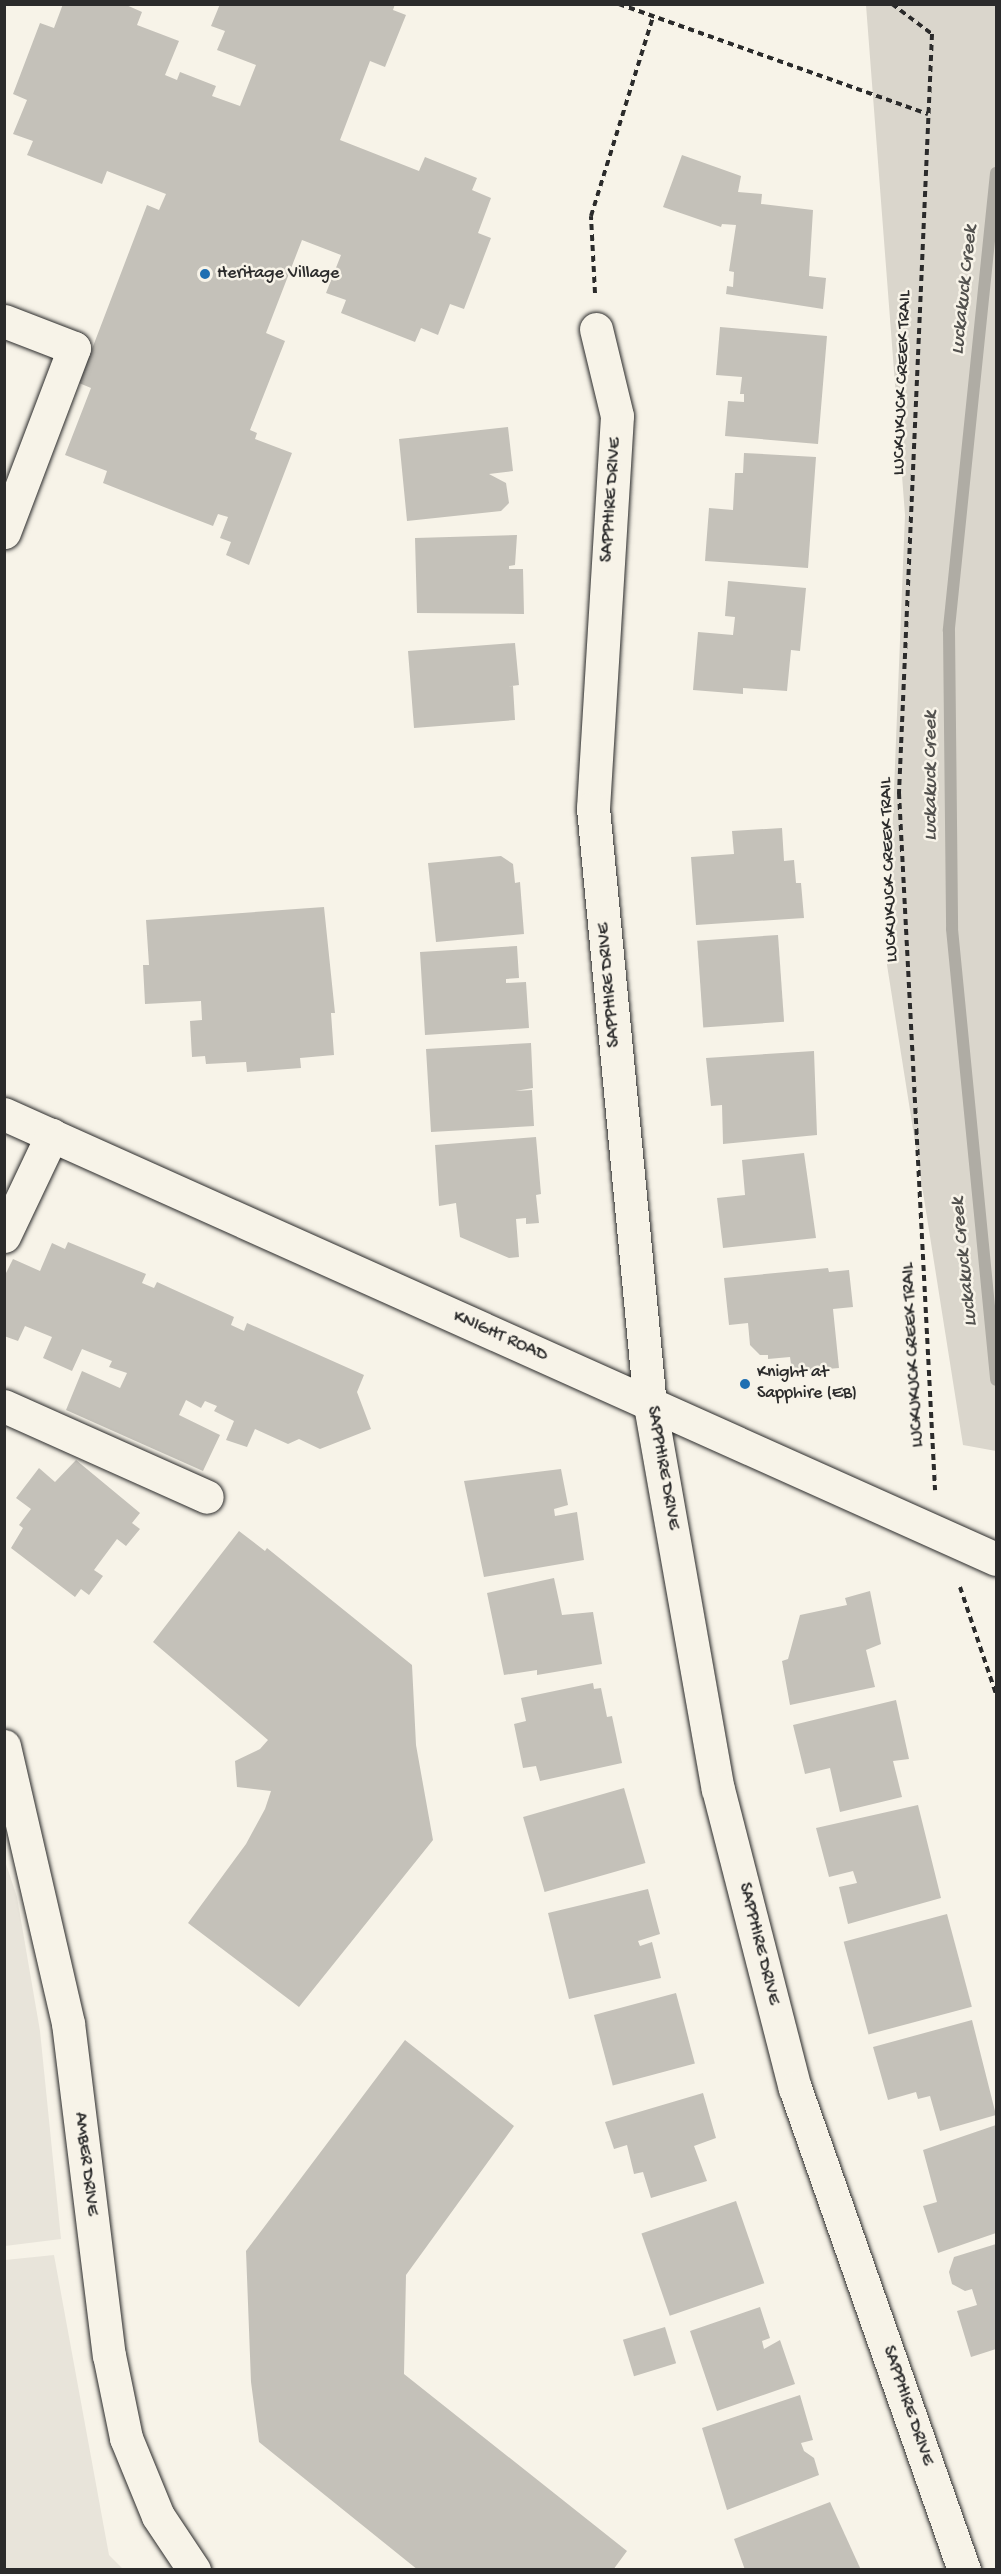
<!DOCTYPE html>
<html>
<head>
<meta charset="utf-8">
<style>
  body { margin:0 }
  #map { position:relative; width:1001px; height:2574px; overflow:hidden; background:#f7f3e8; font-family:"Gochi Hand",sans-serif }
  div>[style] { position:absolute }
  .built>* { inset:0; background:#e8e4da }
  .green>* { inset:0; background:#dad6cc }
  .stream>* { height:12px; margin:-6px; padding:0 6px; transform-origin:6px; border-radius:6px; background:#afaca4 }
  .building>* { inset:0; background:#c4c1b9; transform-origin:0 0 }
  .path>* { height:4px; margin-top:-2px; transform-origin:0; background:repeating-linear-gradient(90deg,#2b2b2b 0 6px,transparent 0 10.5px) }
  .roads { filter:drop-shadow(0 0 2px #2b2b2b) drop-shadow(0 0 2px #2b2b2b) }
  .minor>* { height:33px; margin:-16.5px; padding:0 16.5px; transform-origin:16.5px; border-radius:16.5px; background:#f7f3e8 }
  .dots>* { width:16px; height:16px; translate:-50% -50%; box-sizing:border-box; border:3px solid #f7f3e8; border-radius:50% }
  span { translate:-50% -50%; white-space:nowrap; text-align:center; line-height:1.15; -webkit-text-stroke:5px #f7f3e8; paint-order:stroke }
  .poi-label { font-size:18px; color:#2b2b2b }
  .left { translate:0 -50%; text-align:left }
  .street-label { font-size:18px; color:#2b2b2b }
  .water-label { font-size:20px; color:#53524f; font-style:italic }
  .frame { position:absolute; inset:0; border:6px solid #2b2b2b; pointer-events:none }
</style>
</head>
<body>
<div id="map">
  <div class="built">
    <div style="clip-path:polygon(4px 1858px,17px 1897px,40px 2031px,61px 2239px,5px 2246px)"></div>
    <div style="clip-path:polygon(54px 2255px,109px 2555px,123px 2569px,5px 2569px,5px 2260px)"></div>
  </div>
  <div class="green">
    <div style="clip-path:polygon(866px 5px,996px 5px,996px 1451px,963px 1445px,887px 965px,905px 515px)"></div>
  </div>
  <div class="stream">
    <div style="left:996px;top:173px;width:460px;rotate:95.9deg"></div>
    <div style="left:949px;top:631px;width:298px;rotate:89.4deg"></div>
    <div style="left:952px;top:929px;width:453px;rotate:84.4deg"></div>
  </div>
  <div class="building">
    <div style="clip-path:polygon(63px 4px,124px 4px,142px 12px,137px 25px,179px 41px,165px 75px,177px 80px,180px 72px,216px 86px,212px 96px,240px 106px,256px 65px,217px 50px,225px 31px,211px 26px,220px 4px,395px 4px,393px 10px,406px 15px,385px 67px,370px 61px,340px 140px,419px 171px,425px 157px,477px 178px,472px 190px,491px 198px,478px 233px,491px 238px,464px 309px,450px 304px,438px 335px,421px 328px,415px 342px,341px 313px,346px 300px,326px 293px,341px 255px,302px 240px,266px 333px,285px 341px,250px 430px,257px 433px,255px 439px,292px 453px,249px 565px,226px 555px,231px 542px,220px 538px,228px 517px,218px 514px,213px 526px,169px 509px,103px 483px,107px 471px,65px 455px,91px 388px,79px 383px,147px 205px,159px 210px,166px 194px,107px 171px,102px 184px,27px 155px,33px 141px,13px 134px,27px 100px,13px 94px,40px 23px,54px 28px)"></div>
    <div style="clip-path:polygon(682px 155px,741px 176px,738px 192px,762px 194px,761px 204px,813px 210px,809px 276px,826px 278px,823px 309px,726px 294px,727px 286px,733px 287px,734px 272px,729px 271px,736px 225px,722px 224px,721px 227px,663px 207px)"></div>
    <div style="clip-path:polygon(720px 327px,827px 336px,818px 444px,725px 436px,728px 401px,744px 402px,744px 394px,740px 394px,742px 377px,716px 375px)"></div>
    <div style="clip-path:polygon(508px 427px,513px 471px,489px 474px,506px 483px,509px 503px,501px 511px,407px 521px,399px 439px)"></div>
    <div style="clip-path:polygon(744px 453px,816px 457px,808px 568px,705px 561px,709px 508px,733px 510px,735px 473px,743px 473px)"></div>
    <div style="clip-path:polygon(517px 535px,515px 565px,509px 566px,509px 569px,523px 569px,524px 614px,417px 613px,415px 538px)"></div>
    <div style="clip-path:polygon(728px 581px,806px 588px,800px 651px,791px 650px,787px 691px,743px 688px,743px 694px,693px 690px,698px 632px,733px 635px,735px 617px,725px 616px)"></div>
    <div style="clip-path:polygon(515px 643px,519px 685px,495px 688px,513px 686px,515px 720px,414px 728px,408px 651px)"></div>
    <div style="clip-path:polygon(782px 828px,784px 861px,794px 860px,796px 883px,801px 883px,804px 918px,696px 925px,691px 857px,734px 854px,732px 831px)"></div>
    <div style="clip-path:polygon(501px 856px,513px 864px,515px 883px,520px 882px,524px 934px,436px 942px,428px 863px)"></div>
    <div style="clip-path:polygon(324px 907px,335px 1013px,331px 1013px,334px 1055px,300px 1058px,301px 1068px,247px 1072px,246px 1062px,206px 1064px,205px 1056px,192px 1057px,190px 1021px,202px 1020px,201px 1001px,145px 1004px,143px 965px,149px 965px,146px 920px)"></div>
    <div style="left:778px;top:935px;width:87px;height:81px;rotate:86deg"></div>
    <div style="clip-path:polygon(517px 946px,519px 978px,506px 979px,506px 983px,526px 982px,529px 1028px,425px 1035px,420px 952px)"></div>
    <div style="clip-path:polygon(531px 1043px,533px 1088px,515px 1091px,532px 1090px,534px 1126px,431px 1132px,426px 1049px)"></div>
    <div style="clip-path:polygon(814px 1051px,817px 1135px,723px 1144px,722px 1105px,711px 1106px,706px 1058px)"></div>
    <div style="clip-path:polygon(536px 1137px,541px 1194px,536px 1195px,539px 1223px,526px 1224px,526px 1218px,516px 1219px,519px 1257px,509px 1258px,460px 1237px,456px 1203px,439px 1206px,435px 1145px)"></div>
    <div style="clip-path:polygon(804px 1153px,816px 1238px,723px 1248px,717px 1198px,745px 1195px,742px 1160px)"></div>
    <div style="clip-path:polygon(68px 1242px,146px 1274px,142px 1283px,154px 1288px,157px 1282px,234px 1317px,231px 1325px,244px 1331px,247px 1323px,364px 1375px,357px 1392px,371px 1429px,320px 1449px,299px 1439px,288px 1444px,255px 1429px,247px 1447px,226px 1440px,234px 1421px,214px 1411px,217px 1406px,205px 1401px,201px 1408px,186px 1400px,179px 1415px,220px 1435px,203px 1471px,66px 1410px,82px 1371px,120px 1388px,127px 1373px,109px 1367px,112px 1361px,82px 1349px,72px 1371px,43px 1358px,52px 1337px,25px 1326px,18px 1341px,4px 1336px,4px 1277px,13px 1259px,40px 1271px,52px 1243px,65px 1249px)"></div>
    <div style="clip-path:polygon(828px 1268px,829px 1272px,849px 1270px,853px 1307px,833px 1309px,839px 1368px,792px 1372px,790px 1357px,768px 1359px,768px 1355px,760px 1355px,750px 1345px,748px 1323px,729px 1325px,724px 1278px)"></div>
    <div style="clip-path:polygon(76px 1460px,140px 1513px,132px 1523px,140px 1529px,126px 1546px,117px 1539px,94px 1570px,103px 1576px,89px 1595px,81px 1589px,75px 1597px,11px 1548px,23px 1528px,19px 1525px,31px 1509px,16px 1498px,39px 1468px,55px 1482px)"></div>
    <div style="clip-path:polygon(561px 1469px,568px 1505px,554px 1509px,555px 1516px,577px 1512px,584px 1560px,484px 1577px,464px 1481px)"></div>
    <div style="clip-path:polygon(239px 1531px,265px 1551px,267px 1548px,412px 1665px,416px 1745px,433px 1840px,299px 2007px,188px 1923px,246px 1844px,265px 1809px,271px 1791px,237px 1787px,235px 1761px,260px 1749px,268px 1740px,153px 1642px)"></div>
    <div style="clip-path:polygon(554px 1578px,562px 1615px,593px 1612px,602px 1664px,537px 1675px,537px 1670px,504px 1675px,487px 1593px)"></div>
    <div style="clip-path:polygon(870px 1591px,881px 1644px,866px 1650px,875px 1687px,790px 1705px,782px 1661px,788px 1659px,800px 1615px,847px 1605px,845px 1598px)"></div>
    <div style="clip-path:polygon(593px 1683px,594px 1689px,601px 1688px,607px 1717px,612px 1716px,622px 1763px,540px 1781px,536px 1766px,523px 1768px,514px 1724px,526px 1721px,521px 1698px)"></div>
    <div style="clip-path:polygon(896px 1700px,909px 1759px,893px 1761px,902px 1797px,840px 1812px,830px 1768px,805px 1774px,793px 1725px)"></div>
    <div style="left:624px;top:1788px;width:78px;height:105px;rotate:74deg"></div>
    <div style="clip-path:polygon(918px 1805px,941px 1898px,848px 1924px,839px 1887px,857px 1883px,853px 1871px,829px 1877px,816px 1828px)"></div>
    <div style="clip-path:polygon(648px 1889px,660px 1934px,638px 1941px,640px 1946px,652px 1942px,661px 1978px,569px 1999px,548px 1913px)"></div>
    <div style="left:947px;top:1914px;width:96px;height:107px;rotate:75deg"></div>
    <div style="left:676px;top:1993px;width:73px;height:85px;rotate:75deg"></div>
    <div style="clip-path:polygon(972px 2020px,996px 2115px,940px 2131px,930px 2096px,918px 2099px,916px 2092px,888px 2100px,873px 2047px)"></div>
    <div style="clip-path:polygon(405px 2040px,514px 2126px,406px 2275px,404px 2374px,627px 2551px,613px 2570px,418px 2570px,259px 2442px,251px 2382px,246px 2251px)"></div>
    <div style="clip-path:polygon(703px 2093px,716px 2138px,694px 2146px,707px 2181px,651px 2198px,643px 2172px,634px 2174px,627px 2145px,614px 2149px,605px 2122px)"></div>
    <div style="clip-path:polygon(996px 2125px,996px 2233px,938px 2253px,923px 2206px,937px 2202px,923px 2150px)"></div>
    <div style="left:736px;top:2201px;width:87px;height:100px;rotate:71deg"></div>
    <div style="clip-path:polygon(996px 2244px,996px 2349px,971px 2357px,957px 2311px,977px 2305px,972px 2289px,965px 2291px,952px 2284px,949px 2272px,954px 2257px)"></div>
    <div style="clip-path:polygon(760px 2307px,770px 2338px,762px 2341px,764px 2349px,780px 2340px,795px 2384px,717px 2411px,690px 2331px)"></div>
    <div style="left:665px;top:2327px;width:38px;height:44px;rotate:73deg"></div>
    <div style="clip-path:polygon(800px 2395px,813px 2440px,801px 2443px,804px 2451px,814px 2458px,819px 2475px,727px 2510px,702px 2428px)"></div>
    <div style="clip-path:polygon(830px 2502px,861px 2570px,745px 2570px,734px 2539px)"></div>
  </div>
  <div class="path">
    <div style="left:619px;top:4px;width:328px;rotate:19.6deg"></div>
    <div style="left:892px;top:4px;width:50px;rotate:36.9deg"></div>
    <div style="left:932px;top:34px;width:760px;rotate:92.49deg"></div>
    <div style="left:899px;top:793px;width:698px;rotate:87.04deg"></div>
    <div style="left:595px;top:293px;width:77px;rotate:-93deg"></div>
    <div style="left:591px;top:216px;width:208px;rotate:-72.7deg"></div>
    <div style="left:960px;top:1587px;width:113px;rotate:71.4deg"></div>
  </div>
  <div class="roads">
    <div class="minor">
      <div style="left:4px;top:321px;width:75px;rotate:21.1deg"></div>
      <div style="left:74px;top:348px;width:197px;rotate:110.8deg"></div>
      <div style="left:596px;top:329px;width:89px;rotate:76.4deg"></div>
      <div style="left:617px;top:416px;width:393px;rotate:93.5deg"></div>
      <div style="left:593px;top:808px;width:600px;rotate:84.55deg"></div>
      <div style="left:650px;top:1405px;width:390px;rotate:80deg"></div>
      <div style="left:718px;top:1789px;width:309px;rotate:75.6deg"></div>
      <div style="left:795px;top:2088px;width:511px;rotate:70.68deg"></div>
      <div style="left:4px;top:1114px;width:1087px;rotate:24.16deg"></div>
      <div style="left:4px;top:1236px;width:112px;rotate:-64.6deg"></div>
      <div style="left:4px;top:1406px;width:222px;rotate:24.1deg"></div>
      <div style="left:4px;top:1746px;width:284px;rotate:77deg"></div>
      <div style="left:68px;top:2023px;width:335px;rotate:83deg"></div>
      <div style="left:109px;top:2355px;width:85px;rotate:78.4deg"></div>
      <div style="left:126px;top:2438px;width:84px;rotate:67.7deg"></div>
      <div style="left:158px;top:2516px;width:65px;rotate:56.3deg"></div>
    </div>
  </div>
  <div class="dots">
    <div style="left:205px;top:274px;background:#1f6fb2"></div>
    <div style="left:745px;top:1384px;background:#1f6fb2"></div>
  </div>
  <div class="poi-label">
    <span class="left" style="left:217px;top:274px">Heritage Village</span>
    <span class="left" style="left:757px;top:1384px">Knight at<br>Sapphire (EB)</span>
  </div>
  <div class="street-label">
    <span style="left:903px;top:383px;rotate:-88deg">LUCKUKUCK CREEK TRAIL</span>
    <span style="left:612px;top:500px;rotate:-86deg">SAPPHIRE DRIVE</span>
    <span style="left:890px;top:870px;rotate:-92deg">LUCKUKUCK CREEK TRAIL</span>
    <span style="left:610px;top:985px;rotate:-95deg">SAPPHIRE DRIVE</span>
    <span style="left:500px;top:1337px;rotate:24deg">KNIGHT ROAD</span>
    <span style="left:914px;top:1355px;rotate:-93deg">LUCKUKUCK CREEK TRAIL</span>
    <span style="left:662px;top:1468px;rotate:80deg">SAPPHIRE DRIVE</span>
    <span style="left:758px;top:1944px;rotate:76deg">SAPPHIRE DRIVE</span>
    <span style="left:85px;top:2164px;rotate:83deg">AMBER DRIVE</span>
    <span style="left:907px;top:2406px;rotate:71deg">SAPPHIRE DRIVE</span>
  </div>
  <div class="water-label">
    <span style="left:965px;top:290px;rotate:-84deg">Luckakuck Creek</span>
    <span style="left:931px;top:776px;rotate:-90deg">Luckakuck Creek</span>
    <span style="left:965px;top:1262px;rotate:-96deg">Luckakuck Creek</span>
  </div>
  <div class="frame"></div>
</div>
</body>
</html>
